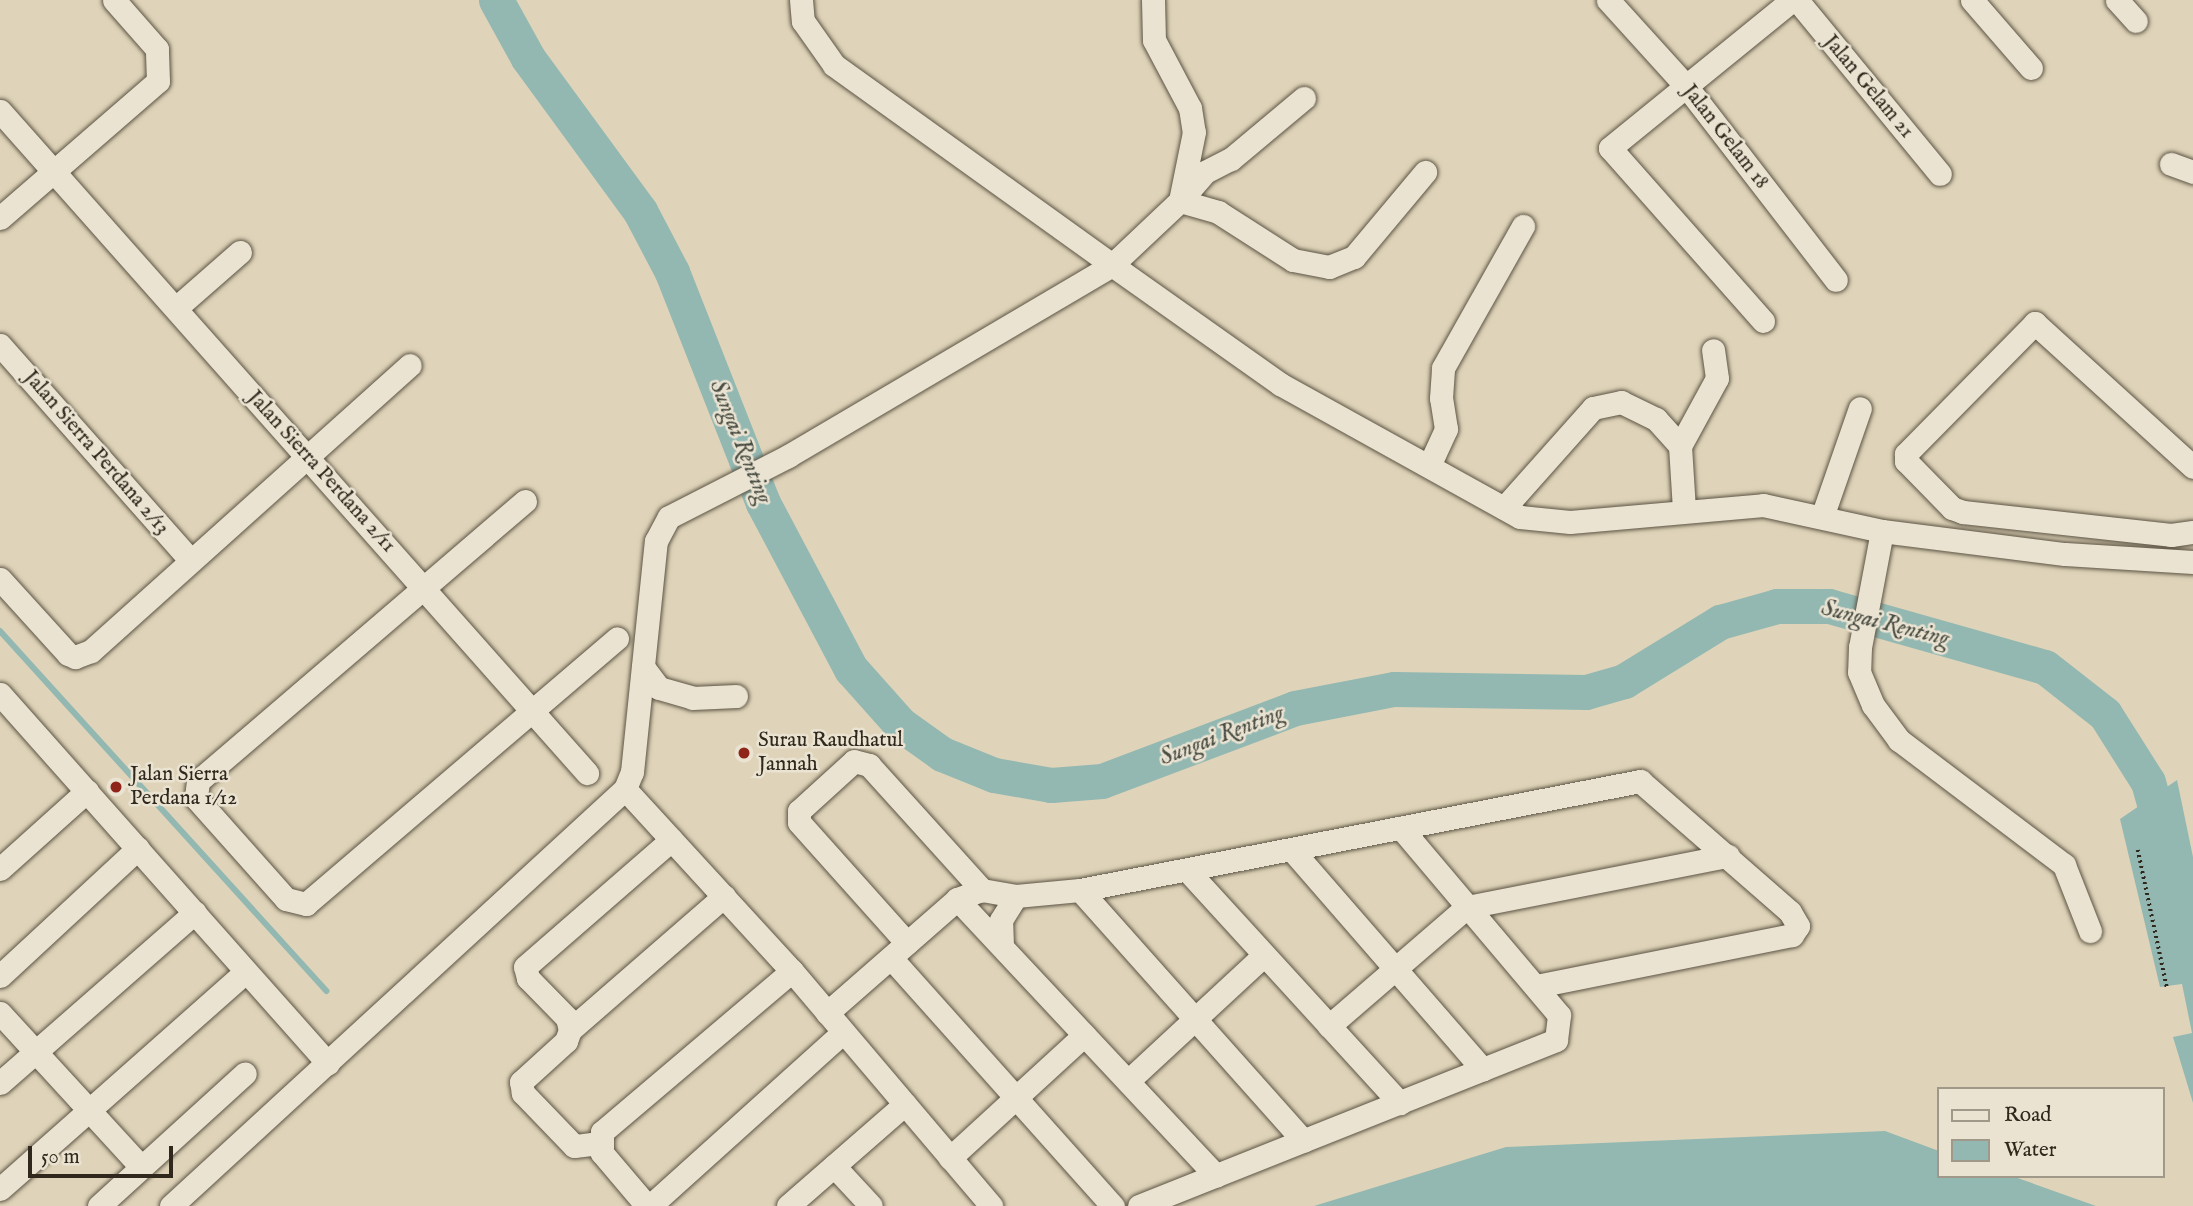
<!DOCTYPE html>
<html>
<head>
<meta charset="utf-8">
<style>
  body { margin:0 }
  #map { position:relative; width:2193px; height:1206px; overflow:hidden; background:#dfd4b9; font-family:"IM FELL English",serif }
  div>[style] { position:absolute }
  .water>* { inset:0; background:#93b8b2 }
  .stream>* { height:6px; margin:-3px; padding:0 3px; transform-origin:3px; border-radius:3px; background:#93b8b2 }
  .river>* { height:35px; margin:-17.5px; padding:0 17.5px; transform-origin:17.5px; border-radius:17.5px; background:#93b8b2 }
  .path>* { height:3.5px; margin-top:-1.75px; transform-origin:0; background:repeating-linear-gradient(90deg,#30281c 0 2px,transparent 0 5.5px) }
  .roads { filter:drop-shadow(0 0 2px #5c5343) drop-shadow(0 0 2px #5c5343) }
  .minor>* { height:23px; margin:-11.5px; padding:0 11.5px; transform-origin:11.5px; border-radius:11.5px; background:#eae3d2 }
  .dots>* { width:19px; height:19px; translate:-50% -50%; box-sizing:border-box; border:4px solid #eae3d2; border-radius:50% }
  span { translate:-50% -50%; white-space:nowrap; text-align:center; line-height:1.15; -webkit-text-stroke:5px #eae3d2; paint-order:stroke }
  .street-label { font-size:21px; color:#30281c }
  .poi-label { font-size:21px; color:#30281c }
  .left { translate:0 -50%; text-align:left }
  .water-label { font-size:23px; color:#494c42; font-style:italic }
  .legend { position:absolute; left:1937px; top:1087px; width:228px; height:91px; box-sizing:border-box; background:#eae3d2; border:2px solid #a09889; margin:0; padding:9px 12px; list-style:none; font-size:21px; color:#30281c }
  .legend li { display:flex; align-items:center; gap:14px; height:35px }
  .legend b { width:35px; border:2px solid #a09889 }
  .scale { position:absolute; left:28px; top:1146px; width:145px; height:32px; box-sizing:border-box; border:4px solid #30281c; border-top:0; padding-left:9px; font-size:21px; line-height:24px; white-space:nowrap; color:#30281c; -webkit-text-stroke:5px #eae3d2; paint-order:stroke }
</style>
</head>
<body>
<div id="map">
  <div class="water">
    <div style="clip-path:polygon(2177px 780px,2193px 857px,2193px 1103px,2173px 1037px,2192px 1033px,2182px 984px,2160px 987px,2120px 819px)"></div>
    <div style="clip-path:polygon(1885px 1131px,1939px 1151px,1939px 1176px,2012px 1176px,2096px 1206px,1314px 1206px,1506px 1147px)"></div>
  </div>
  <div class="stream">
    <div style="left:0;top:631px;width:486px;rotate:47.8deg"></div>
  </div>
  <div class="river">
    <div style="left:496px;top:0;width:66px;rotate:61.1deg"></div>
    <div style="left:528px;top:58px;width:190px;rotate:53.8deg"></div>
    <div style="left:640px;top:211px;width:69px;rotate:62.3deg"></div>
    <div style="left:672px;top:272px;width:248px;rotate:68.5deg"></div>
    <div style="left:763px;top:503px;width:188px;rotate:62.1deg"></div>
    <div style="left:851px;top:669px;width:74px;rotate:48.3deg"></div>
    <div style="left:900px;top:724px;width:52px;rotate:35.5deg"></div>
    <div style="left:942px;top:754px;width:56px;rotate:22deg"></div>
    <div style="left:994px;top:775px;width:58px;rotate:10deg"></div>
    <div style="left:1051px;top:785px;width:51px;rotate:-4.5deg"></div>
    <div style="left:1102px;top:781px;width:206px;rotate:-20.7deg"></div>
    <div style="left:1295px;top:708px;width:101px;rotate:-10.9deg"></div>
    <div style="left:1394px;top:689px;width:192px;rotate:0.9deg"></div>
    <div style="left:1586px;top:692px;width:40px;rotate:-16deg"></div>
    <div style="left:1624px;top:681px;width:113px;rotate:-31.6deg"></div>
    <div style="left:1720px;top:622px;width:59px;rotate:-15.7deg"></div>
    <div style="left:1777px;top:606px;width:52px"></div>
    <div style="left:1829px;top:606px;width:224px;rotate:15.8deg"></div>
    <div style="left:2045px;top:667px;width:76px;rotate:38.1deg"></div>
    <div style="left:2105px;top:714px;width:80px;rotate:57.7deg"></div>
    <div style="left:2148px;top:782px;width:62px;rotate:74.2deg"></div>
  </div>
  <div class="path">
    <div style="left:2138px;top:850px;width:141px;rotate:78.1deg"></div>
  </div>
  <div class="roads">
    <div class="minor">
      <div style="left:801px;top:0;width:21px;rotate:85deg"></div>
      <div style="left:803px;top:21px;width:54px;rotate:54.8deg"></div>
      <div style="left:834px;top:65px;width:342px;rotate:35.7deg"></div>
      <div style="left:1112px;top:265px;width:206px;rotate:35.3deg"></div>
      <div style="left:1280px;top:384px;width:274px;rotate:29deg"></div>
      <div style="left:1520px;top:517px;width:50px;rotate:5.7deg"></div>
      <div style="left:1570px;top:522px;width:194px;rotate:-5deg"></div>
      <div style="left:1763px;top:505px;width:122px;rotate:12.3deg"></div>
      <div style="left:1882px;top:531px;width:184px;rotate:7.2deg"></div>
      <div style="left:2065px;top:554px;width:128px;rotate:3.6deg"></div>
      <div style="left:1153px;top:0;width:40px;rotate:88.6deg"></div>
      <div style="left:1154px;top:40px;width:77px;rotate:62.1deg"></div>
      <div style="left:1190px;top:108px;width:24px;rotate:81deg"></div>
      <div style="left:1194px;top:132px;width:70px;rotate:101.5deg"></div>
      <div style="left:1180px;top:201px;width:40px;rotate:16deg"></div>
      <div style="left:1218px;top:212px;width:89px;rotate:32.6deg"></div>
      <div style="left:1293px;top:260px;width:37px;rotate:11deg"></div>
      <div style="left:1329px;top:267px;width:27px;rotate:-22deg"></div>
      <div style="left:1354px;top:257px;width:111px;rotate:-50.1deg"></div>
      <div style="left:1608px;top:0;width:116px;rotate:47.8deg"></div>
      <div style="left:1686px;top:86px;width:245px;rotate:52.3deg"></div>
      <div style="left:1797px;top:0;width:225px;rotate:50.6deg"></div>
      <div style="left:1972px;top:0;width:90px;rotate:49.1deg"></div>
      <div style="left:2117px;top:0;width:28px;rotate:48deg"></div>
      <div style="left:0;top:111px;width:885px;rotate:48.44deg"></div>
      <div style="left:2171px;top:164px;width:23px;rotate:20deg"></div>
      <div style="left:0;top:218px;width:209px;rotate:-40.9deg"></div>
      <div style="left:158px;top:81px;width:32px;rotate:-92deg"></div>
      <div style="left:157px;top:49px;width:65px;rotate:-131.3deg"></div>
      <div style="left:176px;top:308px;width:85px;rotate:-41.2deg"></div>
      <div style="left:1763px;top:321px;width:231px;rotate:-131.5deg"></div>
      <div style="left:1610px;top:148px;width:235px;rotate:-39.1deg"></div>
      <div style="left:0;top:345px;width:288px;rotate:48.5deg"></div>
      <div style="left:1680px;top:446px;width:77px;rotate:-61.4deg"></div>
      <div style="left:1717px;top:378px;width:28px;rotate:-98deg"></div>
      <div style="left:1429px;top:466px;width:41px;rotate:-65.3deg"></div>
      <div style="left:1446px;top:429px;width:31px;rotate:-99deg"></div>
      <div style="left:1441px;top:398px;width:30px;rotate:-86deg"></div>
      <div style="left:1443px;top:368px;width:163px;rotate:-60.6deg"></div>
      <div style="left:2193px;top:467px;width:214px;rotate:-137.7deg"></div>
      <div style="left:2035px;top:323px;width:184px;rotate:134.6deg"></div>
      <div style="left:1906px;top:454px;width:7px;rotate:90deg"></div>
      <div style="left:1906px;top:461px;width:66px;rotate:45.6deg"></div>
      <div style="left:1952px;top:508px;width:12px;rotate:20deg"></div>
      <div style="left:1963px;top:512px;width:209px;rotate:6.3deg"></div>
      <div style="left:2171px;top:535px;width:22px;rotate:-8deg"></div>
      <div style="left:525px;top:501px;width:430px;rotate:139.4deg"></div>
      <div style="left:198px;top:781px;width:17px;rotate:97deg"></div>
      <div style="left:196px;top:798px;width:135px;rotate:48.3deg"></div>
      <div style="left:286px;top:899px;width:21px;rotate:14deg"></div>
      <div style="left:306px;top:904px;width:409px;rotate:-40.5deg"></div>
      <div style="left:1504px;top:508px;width:134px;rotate:-48.3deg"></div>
      <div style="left:1593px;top:408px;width:29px;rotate:-12deg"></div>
      <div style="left:1621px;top:402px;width:39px;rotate:26deg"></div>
      <div style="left:1656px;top:419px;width:36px;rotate:48deg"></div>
      <div style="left:1680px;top:446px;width:64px;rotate:86.4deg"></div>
      <div style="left:1822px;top:517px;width:115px;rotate:-70.8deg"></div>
      <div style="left:1882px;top:531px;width:118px;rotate:100.7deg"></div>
      <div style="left:1860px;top:647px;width:25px;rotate:92deg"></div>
      <div style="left:1859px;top:672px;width:36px;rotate:67deg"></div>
      <div style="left:1873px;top:705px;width:44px;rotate:53.4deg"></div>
      <div style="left:1899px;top:740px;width:207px;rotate:37.1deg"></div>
      <div style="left:2064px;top:865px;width:71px;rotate:68.5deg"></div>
      <div style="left:0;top:579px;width:101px;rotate:47.8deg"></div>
      <div style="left:68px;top:654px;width:8px;rotate:23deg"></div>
      <div style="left:75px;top:657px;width:17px;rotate:-21deg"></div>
      <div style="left:91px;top:651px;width:428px;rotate:-41.9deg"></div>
      <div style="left:643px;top:667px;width:26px;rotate:53deg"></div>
      <div style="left:659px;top:688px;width:35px;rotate:16deg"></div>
      <div style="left:693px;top:698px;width:43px;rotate:-2.7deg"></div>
      <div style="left:0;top:694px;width:494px;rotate:48.4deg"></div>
      <div style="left:625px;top:789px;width:247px;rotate:47.5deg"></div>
      <div style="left:792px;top:971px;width:308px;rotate:49.7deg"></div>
      <div style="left:1292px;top:850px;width:291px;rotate:49deg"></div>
      <div style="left:0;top:869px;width:117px;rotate:-41.9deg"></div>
      <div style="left:1187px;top:870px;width:316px;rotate:47.6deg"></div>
      <div style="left:1080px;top:890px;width:336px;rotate:48.3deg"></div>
      <div style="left:957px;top:899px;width:379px;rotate:46.9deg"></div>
      <div style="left:907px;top:943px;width:162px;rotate:-131.8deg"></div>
      <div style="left:799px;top:822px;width:11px;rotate:-90deg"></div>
      <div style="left:799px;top:811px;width:74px;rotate:-42.3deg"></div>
      <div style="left:854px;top:761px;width:16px;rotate:15deg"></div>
      <div style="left:869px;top:765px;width:169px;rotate:47.9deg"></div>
      <div style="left:1002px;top:946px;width:26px;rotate:-92deg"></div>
      <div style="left:1001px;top:920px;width:28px;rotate:-58deg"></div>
      <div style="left:891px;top:958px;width:333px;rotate:48.2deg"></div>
      <div style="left:0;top:976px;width:188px;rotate:-42.8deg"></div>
      <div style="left:0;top:1013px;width:209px;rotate:47.5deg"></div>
      <div style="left:827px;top:1013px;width:173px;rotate:-41.2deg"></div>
      <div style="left:957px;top:899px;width:27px;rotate:-20deg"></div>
      <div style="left:982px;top:890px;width:35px;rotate:10deg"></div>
      <div style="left:1016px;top:896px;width:64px;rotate:-5.4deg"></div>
      <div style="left:1080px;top:890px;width:571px;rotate:-11.01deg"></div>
      <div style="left:1640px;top:781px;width:199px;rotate:41.1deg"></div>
      <div style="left:1790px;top:912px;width:16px;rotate:60deg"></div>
      <div style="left:1798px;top:926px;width:11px;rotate:124deg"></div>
      <div style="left:1792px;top:935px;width:261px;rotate:168.7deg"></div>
      <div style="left:1329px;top:1026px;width:182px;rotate:-40.8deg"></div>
      <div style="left:1467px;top:907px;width:266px;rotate:-11.1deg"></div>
      <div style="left:570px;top:1030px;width:204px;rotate:-41deg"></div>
      <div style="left:1128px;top:1081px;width:185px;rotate:-42.8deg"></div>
      <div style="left:0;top:1083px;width:259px;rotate:-41.2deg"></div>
      <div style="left:599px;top:1143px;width:25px;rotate:173deg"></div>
      <div style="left:574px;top:1146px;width:74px;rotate:-133.9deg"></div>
      <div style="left:523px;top:1093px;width:11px;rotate:-100deg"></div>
      <div style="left:521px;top:1082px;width:61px;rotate:-42.3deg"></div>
      <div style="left:566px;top:1041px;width:12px;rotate:-70deg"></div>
      <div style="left:570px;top:1030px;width:12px;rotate:-104deg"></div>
      <div style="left:567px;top:1018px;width:56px;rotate:-134.3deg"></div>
      <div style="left:528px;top:978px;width:11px;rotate:-105deg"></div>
      <div style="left:525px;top:967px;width:194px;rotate:-41deg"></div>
      <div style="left:950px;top:1158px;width:182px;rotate:-42.5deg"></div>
      <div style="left:834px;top:1166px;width:54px;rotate:47.2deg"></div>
      <div style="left:0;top:1189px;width:327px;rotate:-41.5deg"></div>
      <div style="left:99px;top:1206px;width:197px;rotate:-42.3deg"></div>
      <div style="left:171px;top:1206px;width:616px;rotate:-42.57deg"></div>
      <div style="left:625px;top:789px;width:18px;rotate:-68deg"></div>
      <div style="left:632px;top:772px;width:232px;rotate:-84.1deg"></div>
      <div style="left:656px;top:541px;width:27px;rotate:-62deg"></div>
      <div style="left:669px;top:517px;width:134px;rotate:-27.1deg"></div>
      <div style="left:788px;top:456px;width:376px;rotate:-30.5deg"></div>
      <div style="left:1112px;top:265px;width:93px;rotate:-43.3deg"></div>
      <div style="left:1180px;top:201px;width:38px;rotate:-49deg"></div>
      <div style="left:1205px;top:172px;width:29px;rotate:-27deg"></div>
      <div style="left:1231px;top:159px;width:95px;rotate:-39.9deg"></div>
      <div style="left:647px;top:1206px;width:70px;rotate:-130.3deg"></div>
      <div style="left:602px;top:1153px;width:21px;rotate:-90deg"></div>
      <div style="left:602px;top:1132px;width:249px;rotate:-40.3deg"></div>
      <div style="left:650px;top:1206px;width:260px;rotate:-42deg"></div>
      <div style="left:788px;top:1206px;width:155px;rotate:-41.1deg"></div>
      <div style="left:1139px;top:1206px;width:449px;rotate:-21.7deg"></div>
      <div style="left:1556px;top:1040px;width:25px;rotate:-83deg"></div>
      <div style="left:1559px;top:1015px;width:245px;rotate:-130.2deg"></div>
    </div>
  </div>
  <div class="dots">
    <div style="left:744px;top:753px;background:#8f2418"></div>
    <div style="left:116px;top:787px;background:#8f2418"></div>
  </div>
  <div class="street-label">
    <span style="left:1868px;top:87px;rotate:50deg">Jalan Gelam 21</span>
    <span style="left:1725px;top:137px;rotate:52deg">Jalan Gelam 18</span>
    <span style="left:96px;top:453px;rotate:49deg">Jalan Sierra Perdana 2/13</span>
    <span style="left:321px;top:472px;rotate:48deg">Jalan Sierra Perdana 2/11</span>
  </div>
  <div class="poi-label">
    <span class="left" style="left:758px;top:753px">Surau Raudhatul<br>Jannah</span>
    <span class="left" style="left:130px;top:787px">Jalan Sierra<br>Perdana 1/12</span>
  </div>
  <div class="water-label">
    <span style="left:740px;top:442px;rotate:68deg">Sungai Renting</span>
    <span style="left:1885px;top:624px;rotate:14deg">Sungai Renting</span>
    <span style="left:1222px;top:736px;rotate:-21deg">Sungai Renting</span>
  </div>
  <ul class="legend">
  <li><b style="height:9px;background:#eae3d2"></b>Road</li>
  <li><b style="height:19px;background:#93b8b2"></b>Water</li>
  </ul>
  <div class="scale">50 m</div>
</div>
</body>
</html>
